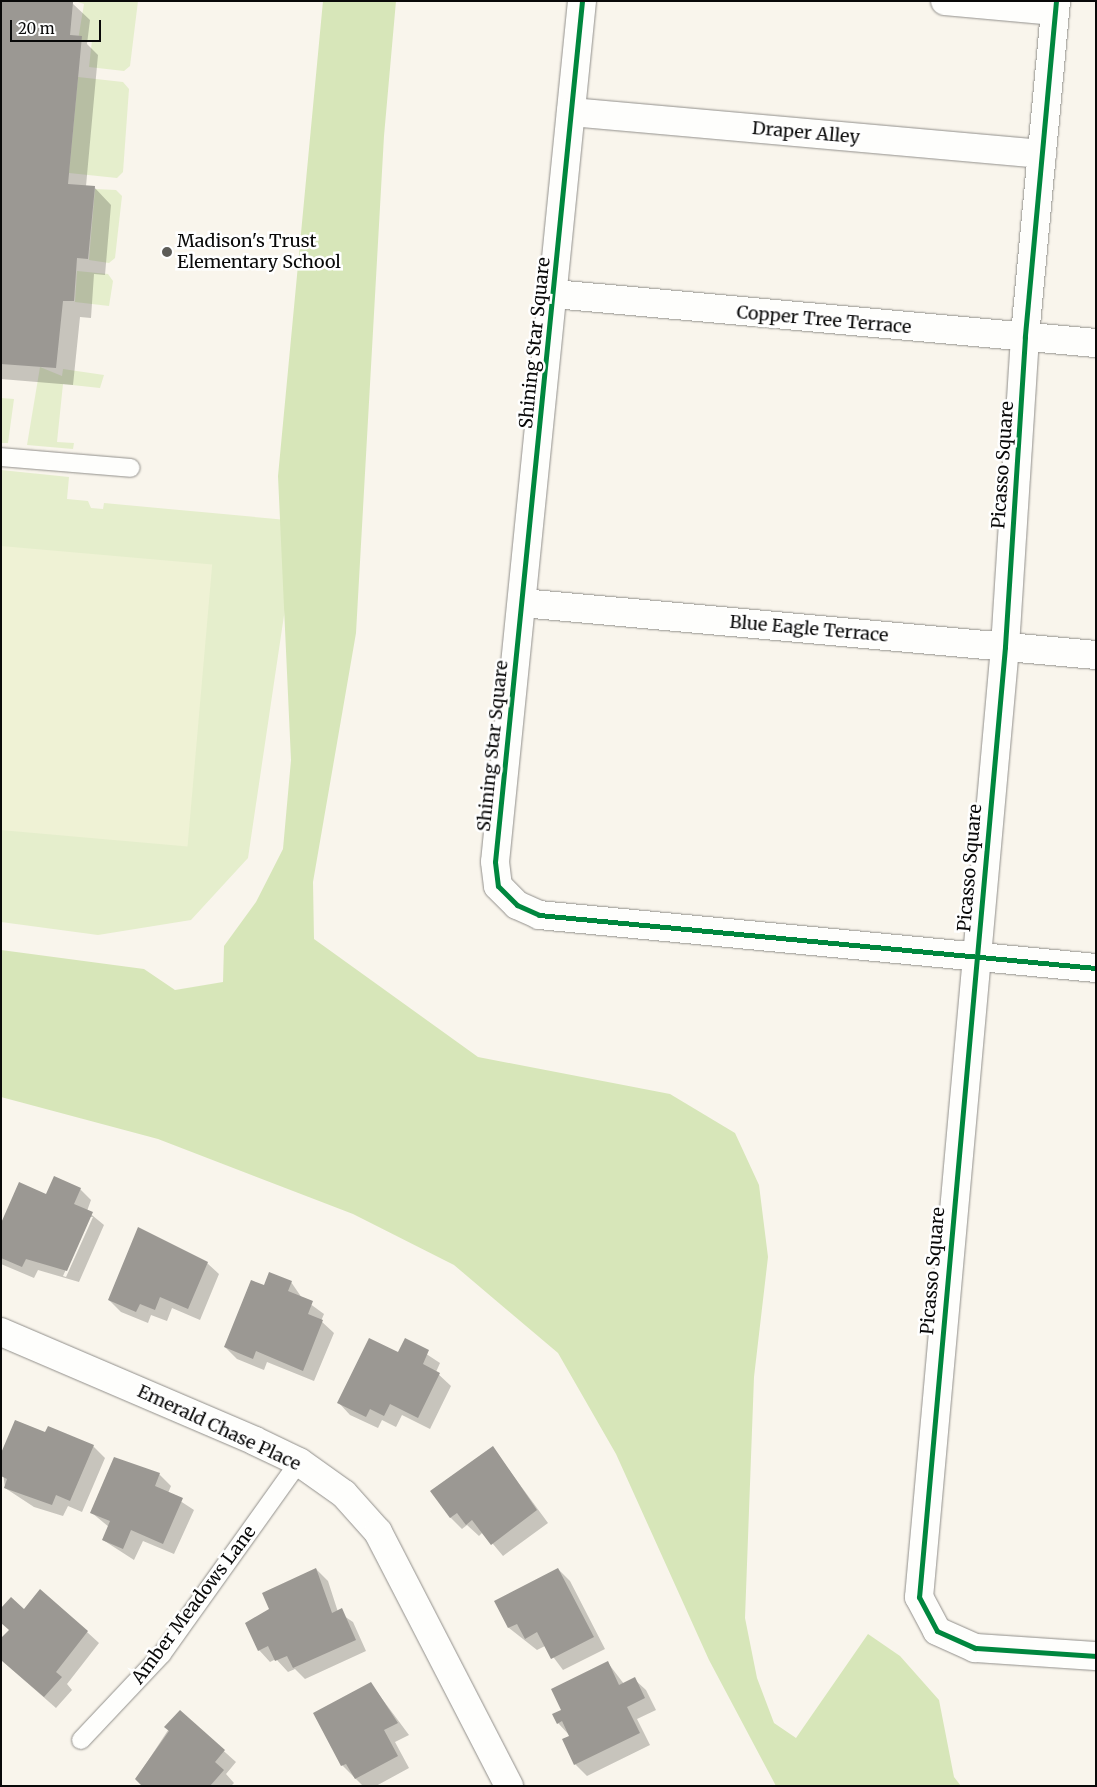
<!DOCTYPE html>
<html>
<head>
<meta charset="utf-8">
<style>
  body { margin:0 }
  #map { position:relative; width:1097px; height:1787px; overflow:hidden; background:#f9f5ec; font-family:Merriweather,serif }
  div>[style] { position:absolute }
  .green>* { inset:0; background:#e5eecc }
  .forest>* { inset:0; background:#d7e6b9 }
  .pitch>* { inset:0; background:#eff2d5; transform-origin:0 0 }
  .shadow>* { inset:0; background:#0003 }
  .building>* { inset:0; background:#9b9893 }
  .roads { filter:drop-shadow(0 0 1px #918f8b) drop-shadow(0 0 1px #918f8b) }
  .service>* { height:18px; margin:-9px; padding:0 9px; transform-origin:9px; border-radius:9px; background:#fefefc }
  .minor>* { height:28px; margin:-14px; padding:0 14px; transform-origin:14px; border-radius:14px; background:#fefefc }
  .cycleway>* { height:5px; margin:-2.5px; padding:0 2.5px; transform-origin:2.5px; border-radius:2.5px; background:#00873e }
  .dots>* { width:14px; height:14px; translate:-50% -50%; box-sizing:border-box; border:2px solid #fff; border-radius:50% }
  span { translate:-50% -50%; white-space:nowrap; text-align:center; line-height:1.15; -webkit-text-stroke:5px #fff; paint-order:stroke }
  .street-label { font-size:18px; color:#090909 }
  .poi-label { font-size:18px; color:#090909 }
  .left { translate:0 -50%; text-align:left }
  .frame { position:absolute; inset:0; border:2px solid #090909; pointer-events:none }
  .scale { position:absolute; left:10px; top:20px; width:91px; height:22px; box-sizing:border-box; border:2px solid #090909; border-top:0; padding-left:6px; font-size:15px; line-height:18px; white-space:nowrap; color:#090909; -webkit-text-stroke:4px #fff; paint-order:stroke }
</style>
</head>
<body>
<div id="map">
  <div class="green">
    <div style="clip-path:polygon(75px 1px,138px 1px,130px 66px,124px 71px,89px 67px,92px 40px,78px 40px,84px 4px)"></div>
    <div style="clip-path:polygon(78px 77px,123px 82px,129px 89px,123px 172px,117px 178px,69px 173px)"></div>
    <div style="clip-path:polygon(95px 189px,116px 190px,122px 196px,115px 258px,109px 263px,89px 260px)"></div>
    <div style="clip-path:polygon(77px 271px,108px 274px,113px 281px,109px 306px,75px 302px)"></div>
    <div style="clip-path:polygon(40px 367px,62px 376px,63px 369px,104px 375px,100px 388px,63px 384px,57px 442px,74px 443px,73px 449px,27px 445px)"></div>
    <div style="clip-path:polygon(1px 398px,14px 399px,8px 443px,1px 443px)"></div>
    <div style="clip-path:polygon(1px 470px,69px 477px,67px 499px,88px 501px,91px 508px,103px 509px,104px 503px,298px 521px,248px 858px,191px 920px,98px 935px,1px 922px)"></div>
  </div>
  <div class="forest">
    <div style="clip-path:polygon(323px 1px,396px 1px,384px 136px,356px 633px,313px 882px,314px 939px,478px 1057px,670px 1094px,735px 1133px,759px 1185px,768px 1257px,754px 1377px,745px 1618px,757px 1678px,774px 1723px,796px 1738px,868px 1634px,900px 1656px,939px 1700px,954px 1777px,961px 1786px,776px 1786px,709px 1660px,616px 1454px,558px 1353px,454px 1265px,353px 1214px,158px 1139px,1px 1097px,1px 950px,144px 969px,175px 990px,223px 982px,224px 946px,256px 902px,283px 849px,291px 760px,278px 476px)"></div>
  </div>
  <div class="pitch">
    <div style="left:1px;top:546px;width:212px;height:283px;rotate:5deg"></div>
  </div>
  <div class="shadow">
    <div style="clip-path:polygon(1px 1px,72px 3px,90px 20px,87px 44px,98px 55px,86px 186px,94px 187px,111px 205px,105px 275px,94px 274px,91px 318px,80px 317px,73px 385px,1px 379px)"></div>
    <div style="clip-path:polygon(evenodd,80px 1189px,91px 1200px,87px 1211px,104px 1225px,79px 1282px,38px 1270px,34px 1278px,1px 1264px,1px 1226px,47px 1195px,80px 1189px,90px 1217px,93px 1217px,66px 1277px,63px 1276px,90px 1217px)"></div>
    <div style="clip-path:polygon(207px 1263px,219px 1274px,200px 1320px,172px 1308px,167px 1321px,151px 1315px,148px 1323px,121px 1312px,109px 1300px)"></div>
    <div style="clip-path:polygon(291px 1282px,302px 1298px,324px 1314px,321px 1321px,334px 1333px,314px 1381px,267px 1362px,264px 1370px,237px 1359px,225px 1347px,264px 1287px)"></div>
    <div style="clip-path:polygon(405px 1340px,440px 1363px,436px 1372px,451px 1386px,430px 1429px,402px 1415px,396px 1427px,382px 1420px,378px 1428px,350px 1415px,339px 1403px,398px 1353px)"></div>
    <div style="clip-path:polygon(46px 1433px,93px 1446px,105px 1458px,82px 1512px,68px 1506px,63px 1516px,34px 1507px,5px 1488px,1px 1456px)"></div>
    <div style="clip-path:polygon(493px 1448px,548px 1523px,503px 1556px,483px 1532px,479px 1536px,467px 1525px,462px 1529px,450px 1517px)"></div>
    <div style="clip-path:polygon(159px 1474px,171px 1486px,168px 1493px,194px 1510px,174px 1554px,143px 1541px,134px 1560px,103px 1540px,109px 1527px,92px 1513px)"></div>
    <div style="clip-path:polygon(316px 1569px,328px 1581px,338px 1612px,353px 1622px,366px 1651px,305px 1679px,295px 1669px,288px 1672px,276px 1659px,270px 1662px,259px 1650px,270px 1609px)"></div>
    <div style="clip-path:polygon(558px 1569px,570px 1581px,605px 1649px,563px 1670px,545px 1646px,537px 1650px,509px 1628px,496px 1601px)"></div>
    <div style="clip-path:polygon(24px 1610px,87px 1632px,99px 1643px,67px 1684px,72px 1690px,56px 1708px,1px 1660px)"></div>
    <div style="clip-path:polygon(608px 1663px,624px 1684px,634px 1679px,646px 1690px,656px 1710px,637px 1719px,650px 1745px,587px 1776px,575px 1764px,571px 1737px,558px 1723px,563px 1710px)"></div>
    <div style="clip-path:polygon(371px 1684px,409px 1735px,395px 1742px,409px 1768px,376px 1786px,363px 1786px,342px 1765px,315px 1714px)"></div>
    <div style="clip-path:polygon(180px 1712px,236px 1762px,226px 1774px,234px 1783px,231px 1786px,143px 1786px,136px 1779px)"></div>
  </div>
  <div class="building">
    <div style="clip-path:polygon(1px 1px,73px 2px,70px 35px,82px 36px,68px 184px,95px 186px,88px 259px,77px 258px,74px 301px,63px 301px,56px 368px,1px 364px)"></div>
    <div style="clip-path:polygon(54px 1176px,81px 1188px,74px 1204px,93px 1212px,67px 1271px,26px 1259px,22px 1267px,1px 1258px,1px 1223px,19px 1182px,46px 1194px)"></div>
    <div style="clip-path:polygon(138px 1227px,208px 1262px,188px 1309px,160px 1297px,155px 1310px,140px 1304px,136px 1312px,108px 1300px)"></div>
    <div style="clip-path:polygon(269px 1272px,292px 1281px,288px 1291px,313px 1301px,308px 1314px,323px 1320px,303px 1371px,256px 1351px,253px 1359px,224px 1347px,251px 1280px,264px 1285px)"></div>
    <div style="clip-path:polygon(369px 1338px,398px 1352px,405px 1338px,429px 1350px,423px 1364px,440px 1373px,418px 1418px,390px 1404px,384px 1416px,370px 1409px,366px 1417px,337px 1403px)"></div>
    <div style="clip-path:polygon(15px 1420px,45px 1432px,48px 1426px,94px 1445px,70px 1501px,56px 1495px,52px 1505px,4px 1488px,7px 1479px,1px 1476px,1px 1453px)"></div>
    <div style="clip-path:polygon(493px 1446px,537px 1510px,491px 1545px,472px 1520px,466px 1525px,457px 1513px,450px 1518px,430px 1491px)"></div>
    <div style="clip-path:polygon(114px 1457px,160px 1473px,155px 1486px,183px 1498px,163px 1544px,131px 1530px,123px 1549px,102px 1540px,110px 1521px,90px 1513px)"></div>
    <div style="clip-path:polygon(316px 1568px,332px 1613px,342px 1608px,356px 1640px,293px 1668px,287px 1656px,275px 1661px,268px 1646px,258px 1651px,245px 1623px,269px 1609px,262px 1593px)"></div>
    <div style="clip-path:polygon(558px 1568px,594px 1637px,551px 1659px,537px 1632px,525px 1639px,517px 1624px,508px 1628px,494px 1601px)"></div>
    <div style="clip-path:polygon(40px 1589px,88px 1631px,56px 1672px,62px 1677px,44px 1697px,1px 1660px,1px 1638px,9px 1630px,1px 1623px,1px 1608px,11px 1597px,24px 1609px)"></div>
    <div style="clip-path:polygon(608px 1661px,619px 1685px,635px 1677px,645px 1698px,627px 1707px,640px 1733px,574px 1765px,562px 1739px,569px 1736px,562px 1721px,557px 1724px,552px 1714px,561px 1710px,551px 1689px)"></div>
    <div style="clip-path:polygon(371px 1682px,398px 1723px,384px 1730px,398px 1756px,355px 1779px,346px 1764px,341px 1766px,313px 1713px)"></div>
    <div style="clip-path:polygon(180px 1710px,225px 1750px,215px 1762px,224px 1770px,210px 1786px,142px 1786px,135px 1779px,169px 1731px,164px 1727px)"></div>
  </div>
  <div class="roads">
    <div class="service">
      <div style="left:1px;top:457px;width:130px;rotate:4.8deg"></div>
      <div style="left:81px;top:1740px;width:118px;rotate:-46.7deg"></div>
      <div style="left:162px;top:1654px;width:236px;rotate:-54.5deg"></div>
    </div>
    <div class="minor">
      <div style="left:582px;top:1px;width:865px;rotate:95.77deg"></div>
      <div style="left:495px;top:862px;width:24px;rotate:83deg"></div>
      <div style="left:498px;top:886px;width:27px;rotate:45deg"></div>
      <div style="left:517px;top:905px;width:24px;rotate:24deg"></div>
      <div style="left:539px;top:915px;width:560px;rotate:5.44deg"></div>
      <div style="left:945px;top:1px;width:110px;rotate:5.2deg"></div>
      <div style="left:1056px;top:1px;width:337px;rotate:95.3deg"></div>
      <div style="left:1025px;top:337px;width:311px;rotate:93.7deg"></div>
      <div style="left:1005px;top:647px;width:954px;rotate:95.17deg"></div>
      <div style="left:919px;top:1597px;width:38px;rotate:62deg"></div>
      <div style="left:937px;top:1631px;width:42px;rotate:24.1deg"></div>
      <div style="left:975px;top:1648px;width:121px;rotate:3.8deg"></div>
      <div style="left:571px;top:112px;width:473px;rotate:5.1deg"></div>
      <div style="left:554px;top:294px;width:544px;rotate:5.17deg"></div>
      <div style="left:522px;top:603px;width:576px;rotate:5.18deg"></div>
      <div style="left:1px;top:1332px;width:276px;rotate:23.2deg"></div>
      <div style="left:255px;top:1441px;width:49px;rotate:25.5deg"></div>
      <div style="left:299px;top:1462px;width:55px;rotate:35.4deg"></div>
      <div style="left:344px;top:1494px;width:51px;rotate:48.2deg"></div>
      <div style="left:378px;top:1532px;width:286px;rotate:62.7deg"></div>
    </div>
  </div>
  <div class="cycleway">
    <div style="left:582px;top:1px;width:865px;rotate:95.77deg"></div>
    <div style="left:495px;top:862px;width:24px;rotate:83deg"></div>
    <div style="left:498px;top:886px;width:27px;rotate:45deg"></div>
    <div style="left:517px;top:905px;width:24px;rotate:24deg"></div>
    <div style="left:539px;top:915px;width:560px;rotate:5.44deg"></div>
    <div style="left:1056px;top:1px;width:337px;rotate:95.3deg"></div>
    <div style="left:1025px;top:337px;width:311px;rotate:93.7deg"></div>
    <div style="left:1005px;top:647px;width:954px;rotate:95.17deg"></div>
    <div style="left:919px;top:1597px;width:38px;rotate:62deg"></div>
    <div style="left:937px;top:1631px;width:42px;rotate:24.1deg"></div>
    <div style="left:975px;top:1648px;width:121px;rotate:3.8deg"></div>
  </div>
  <div class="dots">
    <div style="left:167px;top:252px;background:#5d5c58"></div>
  </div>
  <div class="street-label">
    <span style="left:806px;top:133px;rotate:5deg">Draper Alley</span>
    <span style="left:824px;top:320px;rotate:5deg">Copper Tree Terrace</span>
    <span style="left:535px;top:343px;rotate:-84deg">Shining Star Square</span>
    <span style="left:1003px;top:465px;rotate:-86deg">Picasso Square</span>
    <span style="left:809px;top:629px;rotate:5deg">Blue Eagle Terrace</span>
    <span style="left:493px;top:746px;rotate:-84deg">Shining Star Square</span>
    <span style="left:970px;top:868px;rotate:-85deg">Picasso Square</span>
    <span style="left:933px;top:1271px;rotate:-85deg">Picasso Square</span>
    <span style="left:219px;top:1428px;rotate:25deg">Emerald Chase Place</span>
    <span style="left:194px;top:1605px;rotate:-53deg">Amber Meadows Lane</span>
  </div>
  <div class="poi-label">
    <span class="left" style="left:177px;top:252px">Madison's Trust<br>Elementary School</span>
  </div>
  <div class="frame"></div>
  <div class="scale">20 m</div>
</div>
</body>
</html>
